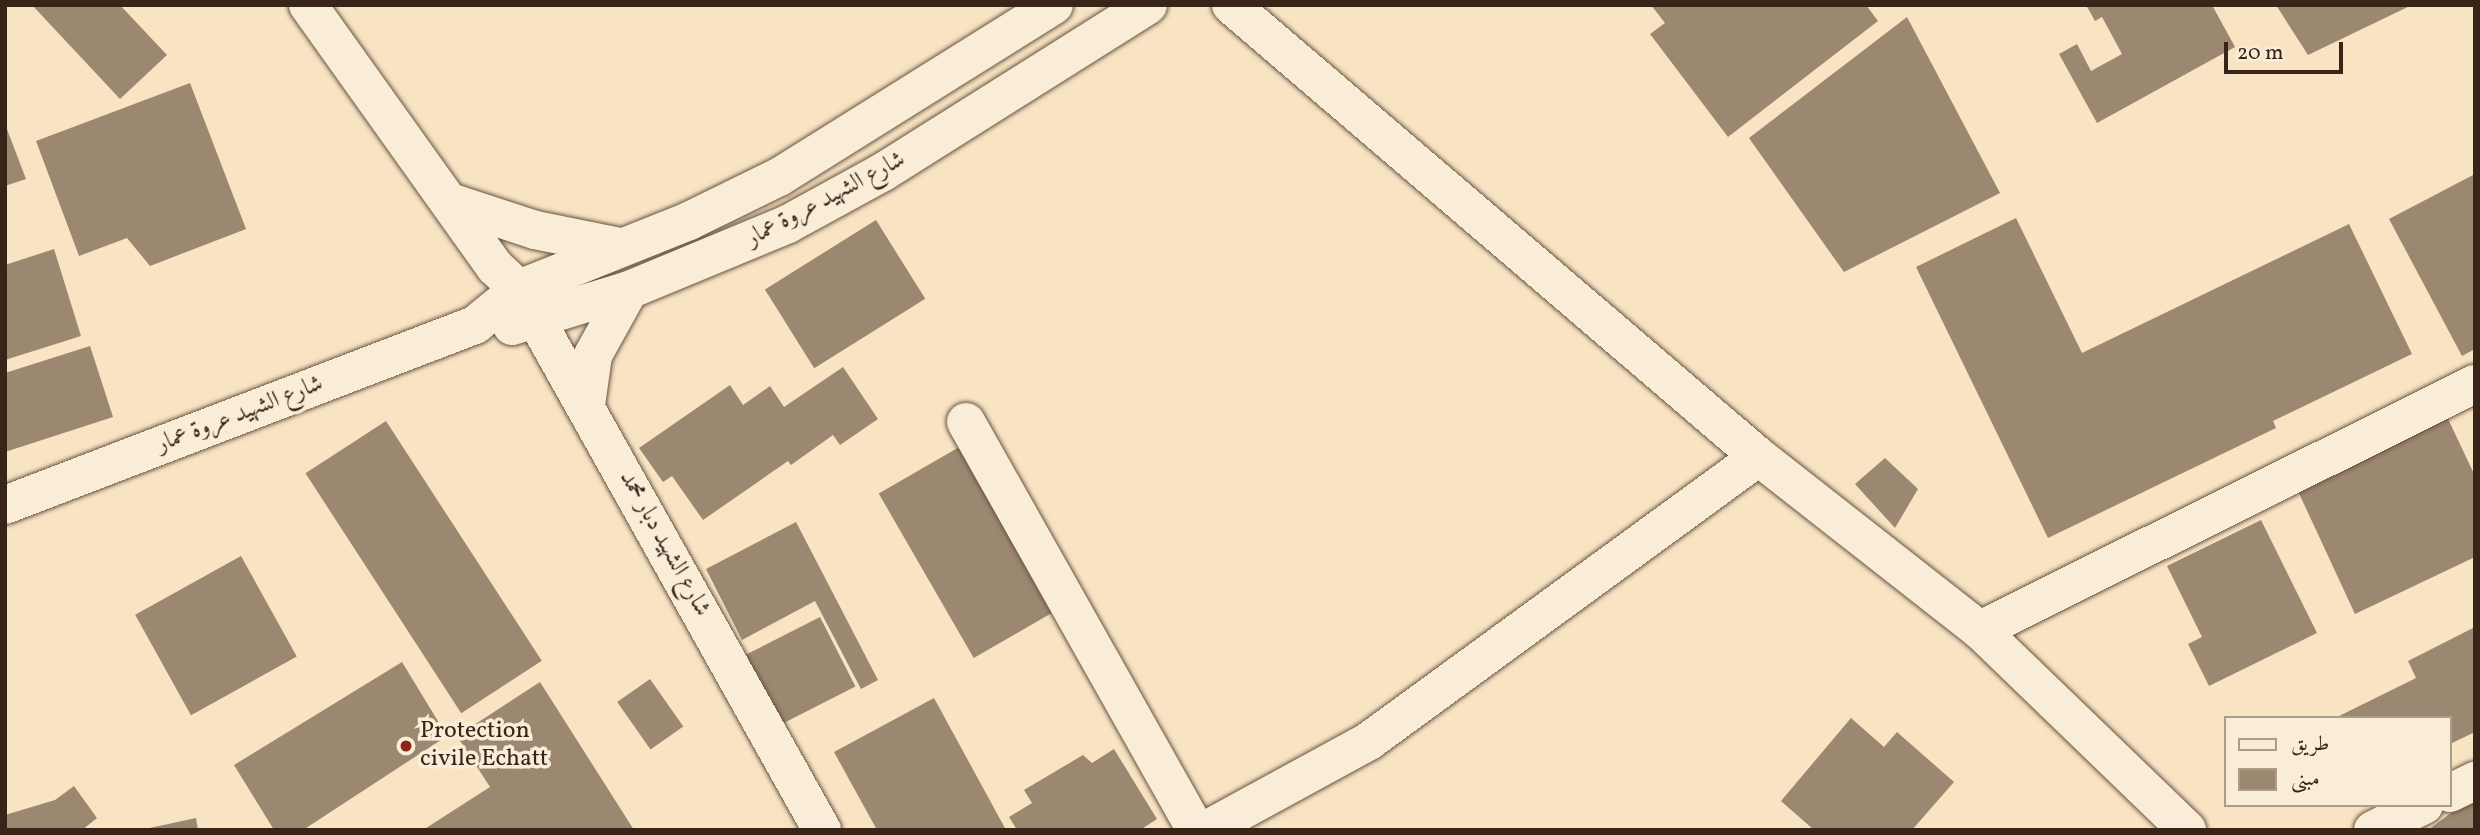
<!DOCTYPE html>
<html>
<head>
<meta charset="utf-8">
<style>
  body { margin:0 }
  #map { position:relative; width:2480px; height:835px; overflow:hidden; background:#f8e3c2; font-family:Vollkorn,Amiri,serif }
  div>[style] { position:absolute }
  .building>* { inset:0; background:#9c8870; transform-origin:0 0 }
  .roads { filter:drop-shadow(0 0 2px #685442) drop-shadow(0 0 2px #685442) }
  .minor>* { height:38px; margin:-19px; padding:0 19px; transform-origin:19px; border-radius:19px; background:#faedd7 }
  .dots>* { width:19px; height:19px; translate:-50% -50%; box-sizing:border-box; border:4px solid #faedd7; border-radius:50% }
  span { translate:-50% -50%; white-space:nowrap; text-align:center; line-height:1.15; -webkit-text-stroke:7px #faedd7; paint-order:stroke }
  .street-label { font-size:24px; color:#382518 }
  .poi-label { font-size:24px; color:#382518 }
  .left { translate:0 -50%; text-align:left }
  .frame { position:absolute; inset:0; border:7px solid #382518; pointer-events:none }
  .legend { position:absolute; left:2224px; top:716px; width:228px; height:91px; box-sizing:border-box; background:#faedd7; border:2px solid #ac9d8b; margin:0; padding:9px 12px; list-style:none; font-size:21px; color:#382518 }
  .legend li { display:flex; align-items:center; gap:14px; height:35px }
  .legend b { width:35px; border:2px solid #ac9d8b }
  .scale { position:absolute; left:2224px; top:42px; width:119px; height:32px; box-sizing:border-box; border:4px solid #382518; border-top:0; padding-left:9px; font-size:21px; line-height:24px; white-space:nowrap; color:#382518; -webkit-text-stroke:5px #faedd7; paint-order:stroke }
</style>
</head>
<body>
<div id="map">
  <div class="building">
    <div style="clip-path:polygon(32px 5px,120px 5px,167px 55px,120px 99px)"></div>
    <div style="clip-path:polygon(1651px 5px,1866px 5px,1878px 21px,1728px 137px,1650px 34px,1665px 23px)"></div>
    <div style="clip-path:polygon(2086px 5px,2212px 5px,2235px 47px,2097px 123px,2059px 54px,2077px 44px,2091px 71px,2122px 54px,2102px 17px,2095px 21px)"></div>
    <div style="clip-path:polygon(2276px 5px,2412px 5px,2308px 55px)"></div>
    <div style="clip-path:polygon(1907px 17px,2000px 193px,1844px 272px,1749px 138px)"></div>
    <div style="clip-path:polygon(190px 83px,246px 229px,150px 266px,127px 238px,79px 256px,36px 141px)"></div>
    <div style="clip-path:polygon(5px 124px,26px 179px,5px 186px)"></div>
    <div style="clip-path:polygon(2475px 174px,2475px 349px,2462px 356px,2389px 219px)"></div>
    <div style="clip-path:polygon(2016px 218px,2082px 353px,2349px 224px,2412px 354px,2273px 421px,2276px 428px,2048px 538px,1916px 267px)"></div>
    <div style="left:876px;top:220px;width:93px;height:131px;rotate:58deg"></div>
    <div style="clip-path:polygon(54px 249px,81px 336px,5px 360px,5px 265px)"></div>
    <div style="clip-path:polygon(90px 346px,113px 417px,5px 452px,5px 373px)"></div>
    <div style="clip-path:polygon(843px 367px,878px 419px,840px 445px,833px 435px,791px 465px,788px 461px,703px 520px,672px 476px,663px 482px,639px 448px,730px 385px,743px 405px,770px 386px,784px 407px)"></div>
    <div style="clip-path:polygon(2441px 404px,2475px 476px,2475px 557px,2355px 614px,2290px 474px)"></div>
    <div style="left:386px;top:421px;width:286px;height:96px;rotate:57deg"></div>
    <div style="left:961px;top:446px;width:190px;height:95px;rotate:60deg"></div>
    <div style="clip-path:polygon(1885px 458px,1918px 489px,1895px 528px,1855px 484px)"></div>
    <div style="clip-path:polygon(2261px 520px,2317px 633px,2209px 686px,2188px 644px,2202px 637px,2167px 566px)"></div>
    <div style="clip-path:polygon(796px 522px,878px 680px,861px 689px,815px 601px,742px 640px,706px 569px)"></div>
    <div style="left:241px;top:556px;width:115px;height:121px;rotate:61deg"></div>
    <div style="left:820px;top:617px;width:78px;height:92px;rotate:63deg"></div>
    <div style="clip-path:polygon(2475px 627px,2475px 732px,2450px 744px,2450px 718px,2335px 718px,2416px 678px,2408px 661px)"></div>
    <div style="clip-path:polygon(402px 662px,447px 736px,303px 830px,274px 830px,234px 765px)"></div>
    <div style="left:650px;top:679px;width:58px;height:40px;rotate:55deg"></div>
    <div style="clip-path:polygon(540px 682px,634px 830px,423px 830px,490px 787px,457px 736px)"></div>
    <div style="clip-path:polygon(934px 698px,1006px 830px,877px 830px,834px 752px)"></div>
    <div style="clip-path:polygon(1851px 718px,1884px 747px,1897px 732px,1954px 782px,1912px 830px,1814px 830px,1781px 801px)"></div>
    <div style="clip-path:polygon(1114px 749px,1157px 819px,1140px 830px,1017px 830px,1009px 817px,1032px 803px,1024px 790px,1083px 755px,1092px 763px)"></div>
    <div style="clip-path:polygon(74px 786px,97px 818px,82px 830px,5px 830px,5px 815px,55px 800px)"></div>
    <div style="clip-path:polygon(2475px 795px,2475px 830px,2428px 830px)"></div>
    <div style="clip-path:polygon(196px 818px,198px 830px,145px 830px,145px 829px)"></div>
  </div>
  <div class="roads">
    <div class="minor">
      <div style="left:308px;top:5px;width:322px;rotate:54.5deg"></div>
      <div style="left:495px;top:267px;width:33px;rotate:43deg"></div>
      <div style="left:519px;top:289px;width:620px;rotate:60.75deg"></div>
      <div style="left:1231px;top:5px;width:695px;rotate:40.57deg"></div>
      <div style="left:1759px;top:457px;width:281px;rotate:38.1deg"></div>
      <div style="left:1980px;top:630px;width:288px;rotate:44deg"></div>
      <div style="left:453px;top:203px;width:86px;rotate:18.2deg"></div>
      <div style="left:535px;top:230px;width:86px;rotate:11.4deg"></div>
      <div style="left:512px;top:326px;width:122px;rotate:-17.1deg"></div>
      <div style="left:629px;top:290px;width:172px;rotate:-22.5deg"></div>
      <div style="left:788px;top:224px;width:108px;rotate:-28.7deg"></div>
      <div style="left:883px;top:172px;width:313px;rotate:-32.2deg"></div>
      <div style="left:586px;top:405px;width:50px;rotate:-82deg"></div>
      <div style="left:593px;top:355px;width:74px;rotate:-61deg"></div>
      <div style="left:966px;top:422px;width:468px;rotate:60.6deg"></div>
      <div style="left:5px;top:505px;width:503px;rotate:-20.96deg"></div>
      <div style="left:475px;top:325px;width:57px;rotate:-39.3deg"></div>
      <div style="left:519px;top:289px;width:183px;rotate:-21.8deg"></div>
      <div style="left:689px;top:221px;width:100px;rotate:-26.1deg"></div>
      <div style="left:779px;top:177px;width:324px;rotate:-32deg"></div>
      <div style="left:1980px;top:630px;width:553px;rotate:-26.43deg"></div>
      <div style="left:2450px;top:793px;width:28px;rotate:-26deg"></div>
      <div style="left:1206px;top:830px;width:186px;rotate:-28.6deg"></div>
      <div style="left:1369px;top:741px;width:482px;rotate:-36.1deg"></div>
      <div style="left:2373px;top:830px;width:57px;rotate:-26.1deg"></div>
    </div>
  </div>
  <div class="dots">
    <div style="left:406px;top:746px;background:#8f2418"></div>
  </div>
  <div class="street-label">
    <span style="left:826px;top:200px;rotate:-28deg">شارع الشهيد عروة عمار</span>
    <span style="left:240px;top:415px;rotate:-21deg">شارع الشهيد عروة عمار</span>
    <span style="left:664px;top:544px;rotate:61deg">شارع الشهيد دبار محمد</span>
  </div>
  <div class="poi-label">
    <span class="left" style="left:420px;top:746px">Protection<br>civile Echatt</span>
  </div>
  <div class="frame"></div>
  <ul class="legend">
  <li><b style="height:9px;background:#faedd7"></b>طريق</li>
  <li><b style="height:19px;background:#9c8870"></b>مبنى</li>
  </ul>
  <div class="scale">20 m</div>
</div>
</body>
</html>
